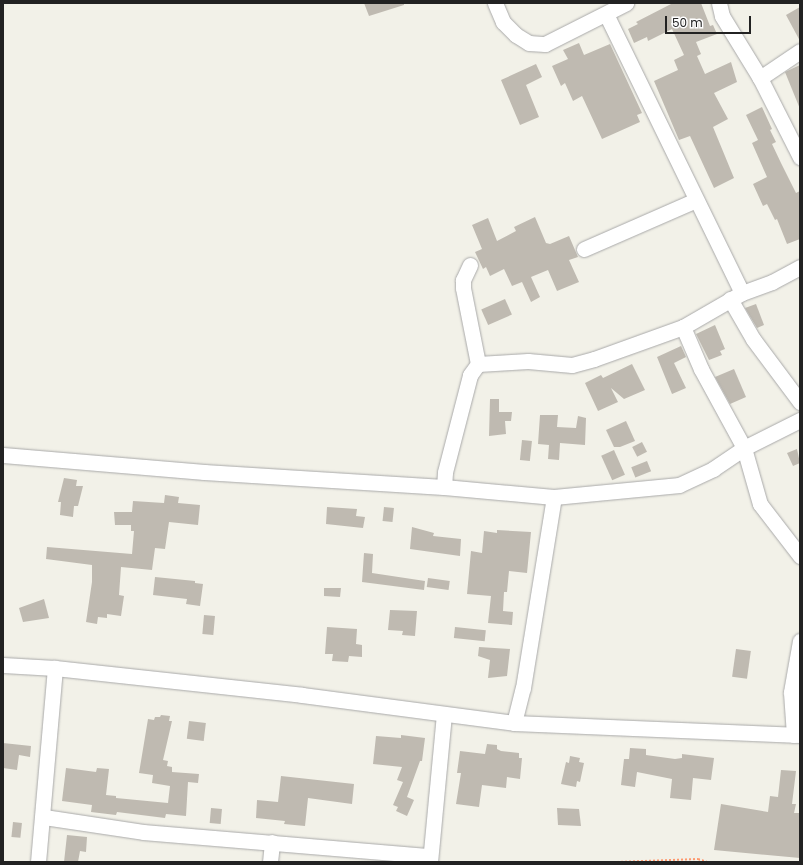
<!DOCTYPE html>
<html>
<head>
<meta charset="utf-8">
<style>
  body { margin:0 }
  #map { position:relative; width:803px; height:865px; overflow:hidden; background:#f2f1e8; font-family:Poppins,sans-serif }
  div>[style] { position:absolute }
  .building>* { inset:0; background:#bfbab1; transform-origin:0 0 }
  .path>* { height:2px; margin-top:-1px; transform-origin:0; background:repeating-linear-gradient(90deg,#ff986d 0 2px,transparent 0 4px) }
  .roads { filter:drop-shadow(0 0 1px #a9a9a9) drop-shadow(0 0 1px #a9a9a9) }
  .minor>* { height:15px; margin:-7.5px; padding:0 7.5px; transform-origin:7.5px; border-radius:7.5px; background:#fff }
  span { translate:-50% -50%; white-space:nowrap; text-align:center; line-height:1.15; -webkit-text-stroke:4px #fff; paint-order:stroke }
  .frame { position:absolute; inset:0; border:4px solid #222; pointer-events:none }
  .scale { position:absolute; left:665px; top:16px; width:86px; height:18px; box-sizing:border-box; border:2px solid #222; border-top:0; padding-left:5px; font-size:12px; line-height:14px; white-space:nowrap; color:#222; -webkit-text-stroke:3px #fff; paint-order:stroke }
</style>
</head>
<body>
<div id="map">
  <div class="building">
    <div style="clip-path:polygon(364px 3px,404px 3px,404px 5px,369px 16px)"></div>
    <div style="clip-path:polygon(673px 3px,701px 3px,710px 26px,713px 25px,717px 34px,696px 42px,701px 54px,697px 56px,705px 74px,731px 62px,737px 82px,714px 93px,728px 119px,713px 127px,734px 178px,714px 188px,690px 136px,679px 140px,654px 81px,678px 70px,674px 60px,684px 55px,672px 29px,648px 41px,647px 37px,634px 43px,628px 29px,638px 24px,636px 22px)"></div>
    <div style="clip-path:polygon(800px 7px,800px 41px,786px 15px)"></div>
    <div style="clip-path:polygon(579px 43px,584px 55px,610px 44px,642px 113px,637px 115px,640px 122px,602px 139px,582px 96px,573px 101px,565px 83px,561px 86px,552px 66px,568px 59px,563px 50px)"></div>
    <div style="clip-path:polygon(536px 64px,542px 77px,526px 85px,539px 117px,520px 125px,501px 80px)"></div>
    <div style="clip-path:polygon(800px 65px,800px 109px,785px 72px)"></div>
    <div style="clip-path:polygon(762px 107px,772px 129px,770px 130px,776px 142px,772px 144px,781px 163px,796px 193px,800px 191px,800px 239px,787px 244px,777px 219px,775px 220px,767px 204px,763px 206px,753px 184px,767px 177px,752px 143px,758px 140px,746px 115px)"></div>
    <div style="clip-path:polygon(535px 217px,546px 243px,550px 244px,569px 236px,578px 257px,569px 260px,579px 282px,557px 291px,548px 270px,531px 277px,540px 297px,531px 302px,522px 282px,512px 286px,504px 269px,490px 276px,486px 267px,483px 269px,475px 252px,482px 249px,472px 225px,488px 218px,497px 241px,516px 231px,514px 227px)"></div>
    <div style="left:505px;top:299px;width:17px;height:26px;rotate:66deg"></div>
    <div style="clip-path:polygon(756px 304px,764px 325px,757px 328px,745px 308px)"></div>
    <div style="clip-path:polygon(715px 325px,725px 349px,720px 351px,722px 355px,709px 360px,696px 334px)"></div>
    <div style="clip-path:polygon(681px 346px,686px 357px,674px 363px,686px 388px,672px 394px,657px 357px)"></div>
    <div style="clip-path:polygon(632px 364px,645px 390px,624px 399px,611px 388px,618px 402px,598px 411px,585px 383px,601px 375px,603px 378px)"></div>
    <div style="clip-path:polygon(734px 369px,746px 397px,730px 404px,715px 377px)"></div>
    <div style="clip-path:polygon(490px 399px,499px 399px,499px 412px,512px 412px,511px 421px,505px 421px,506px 434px,489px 436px)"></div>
    <div style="clip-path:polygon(540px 415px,558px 415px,557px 427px,576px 428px,578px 416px,586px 418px,585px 445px,560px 443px,559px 460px,548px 459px,549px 445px,538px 444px)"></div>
    <div style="clip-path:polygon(626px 421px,635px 441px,620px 447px,614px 447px,606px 430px)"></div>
    <div style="left:522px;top:440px;width:10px;height:20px;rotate:6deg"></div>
    <div style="left:642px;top:442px;width:11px;height:11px;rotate:63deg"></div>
    <div style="clip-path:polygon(797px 449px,800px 463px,793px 466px,787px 453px)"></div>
    <div style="left:614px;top:450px;width:27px;height:14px;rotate:66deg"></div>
    <div style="left:647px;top:461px;width:11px;height:17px;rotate:68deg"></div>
    <div style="clip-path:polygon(64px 478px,77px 480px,76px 486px,83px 486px,78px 506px,74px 506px,73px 517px,60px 515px,61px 502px,58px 502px)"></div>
    <div style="clip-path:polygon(165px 495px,179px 497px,178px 503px,200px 505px,198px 525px,169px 522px,165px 549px,155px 548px,152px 570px,121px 567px,119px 595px,124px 596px,121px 616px,107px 614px,107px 618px,98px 617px,97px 624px,86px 622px,92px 582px,92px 565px,46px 559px,47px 547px,132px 554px,134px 531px,131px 531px,131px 525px,115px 525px,114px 512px,132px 512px,133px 501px,164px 503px)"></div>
    <div style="clip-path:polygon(327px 507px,357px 509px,356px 516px,365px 517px,363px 528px,326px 524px)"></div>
    <div style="left:384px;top:507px;width:10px;height:14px;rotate:6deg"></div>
    <div style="clip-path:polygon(412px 527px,434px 533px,433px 536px,461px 539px,460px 556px,410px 549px)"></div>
    <div style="clip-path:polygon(497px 530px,531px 532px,527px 573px,509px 571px,507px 592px,504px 592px,503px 611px,513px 612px,512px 625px,488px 623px,491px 596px,467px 594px,471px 551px,482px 553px,484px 531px,497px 533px)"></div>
    <div style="clip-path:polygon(364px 553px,373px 554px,372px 573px,425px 581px,424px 590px,362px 582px)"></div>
    <div style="clip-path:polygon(155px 577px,195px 581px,195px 583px,203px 584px,200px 606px,186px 604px,187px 599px,153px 595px)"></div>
    <div style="left:428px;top:578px;width:22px;height:9px;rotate:8deg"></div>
    <div style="clip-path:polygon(324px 588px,341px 588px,340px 597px,324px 596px)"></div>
    <div style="clip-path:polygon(44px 599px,49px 618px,23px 622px,19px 608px)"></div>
    <div style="clip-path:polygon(390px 610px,417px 611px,415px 636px,402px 635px,403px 631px,388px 630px)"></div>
    <div style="left:204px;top:615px;width:11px;height:19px;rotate:5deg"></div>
    <div style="clip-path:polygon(327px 627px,357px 629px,356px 644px,362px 645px,362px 657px,349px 656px,348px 662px,332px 661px,333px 654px,325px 654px)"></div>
    <div style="left:455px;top:627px;width:31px;height:11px;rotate:6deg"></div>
    <div style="clip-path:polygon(479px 647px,510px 649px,507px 676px,488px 678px,490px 660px,478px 656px)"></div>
    <div style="left:736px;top:649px;width:15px;height:28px;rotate:8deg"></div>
    <div style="clip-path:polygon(161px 715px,170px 716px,169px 721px,172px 721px,163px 760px,168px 761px,167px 766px,172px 767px,172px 772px,199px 774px,198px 783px,188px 782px,186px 816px,166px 814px,165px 818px,117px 812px,116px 815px,91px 812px,92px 805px,62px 801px,66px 768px,96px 772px,97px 768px,109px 769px,106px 795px,116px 796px,116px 798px,168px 803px,170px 786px,152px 783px,153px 775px,139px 773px,148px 719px,154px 720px,155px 717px,160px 717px)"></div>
    <div style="left:189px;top:721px;width:17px;height:18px;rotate:7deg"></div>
    <div style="clip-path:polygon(401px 735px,425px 738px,422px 761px,420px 761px,407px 797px,414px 800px,407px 816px,396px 811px,398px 807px,393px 805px,403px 782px,397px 780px,402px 767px,373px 764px,376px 736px,401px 738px)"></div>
    <div style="clip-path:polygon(3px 743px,31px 746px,30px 757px,19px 755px,17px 770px,3px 768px)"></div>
    <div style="clip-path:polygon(487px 744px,497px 745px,497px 749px,501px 751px,519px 753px,519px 758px,522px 758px,520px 779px,507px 777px,506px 788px,482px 785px,479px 807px,456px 804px,461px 773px,457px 773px,460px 751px,485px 754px)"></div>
    <div style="clip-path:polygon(630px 748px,646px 749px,646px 755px,675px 759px,682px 758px,682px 754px,714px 758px,711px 780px,693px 778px,691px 800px,670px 798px,672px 779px,637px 772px,635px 787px,621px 785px,624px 759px,629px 759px)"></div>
    <div style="clip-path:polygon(570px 756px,580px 758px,579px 762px,584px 763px,580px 782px,577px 781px,576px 787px,561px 784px,566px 762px,569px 763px)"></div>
    <div style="clip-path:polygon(781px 770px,796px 771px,792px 804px,796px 804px,794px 813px,800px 813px,800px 858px,714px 850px,721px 804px,768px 812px,770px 796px,778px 797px)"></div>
    <div style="clip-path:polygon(281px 776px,354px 784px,352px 804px,308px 798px,305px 826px,284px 824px,285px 821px,256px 818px,257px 800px,278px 802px)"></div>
    <div style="left:211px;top:808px;width:11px;height:15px;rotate:5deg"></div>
    <div style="clip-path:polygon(557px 808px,579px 809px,581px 826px,558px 825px)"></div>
    <div style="left:13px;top:822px;width:9px;height:15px;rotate:6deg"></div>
    <div style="clip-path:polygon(67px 835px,87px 837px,86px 852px,80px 851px,78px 862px,64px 862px)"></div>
  </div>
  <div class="path">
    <div style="left:617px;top:862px;width:81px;rotate:-2.1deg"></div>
    <div style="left:698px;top:859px;width:9px;rotate:18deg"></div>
  </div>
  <div class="roads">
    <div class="minor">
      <div style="left:495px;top:3px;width:21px;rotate:67deg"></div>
      <div style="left:503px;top:22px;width:18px;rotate:45deg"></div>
      <div style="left:516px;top:35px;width:15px;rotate:32deg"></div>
      <div style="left:529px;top:43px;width:16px;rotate:4deg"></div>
      <div style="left:545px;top:44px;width:91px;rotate:-26.8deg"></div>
      <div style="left:719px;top:3px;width:13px;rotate:77deg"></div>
      <div style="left:722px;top:16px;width:73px;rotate:58.5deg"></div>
      <div style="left:760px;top:78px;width:89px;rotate:63.1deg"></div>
      <div style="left:606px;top:14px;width:310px;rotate:64deg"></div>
      <div style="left:760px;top:78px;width:48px;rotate:-34deg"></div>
      <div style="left:584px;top:249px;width:122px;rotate:-23.6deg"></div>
      <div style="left:470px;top:265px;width:17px;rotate:115deg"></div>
      <div style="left:463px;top:280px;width:8px;rotate:90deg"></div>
      <div style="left:463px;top:288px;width:77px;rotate:78.8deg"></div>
      <div style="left:730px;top:299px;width:46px;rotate:60.1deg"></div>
      <div style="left:753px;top:339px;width:79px;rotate:53.3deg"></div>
      <div style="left:683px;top:327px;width:46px;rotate:66.8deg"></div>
      <div style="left:701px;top:369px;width:90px;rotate:61.4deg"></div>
      <div style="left:744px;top:448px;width:58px;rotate:74.1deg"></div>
      <div style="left:760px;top:504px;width:66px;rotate:52.4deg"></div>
      <div style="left:3px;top:455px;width:202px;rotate:4.8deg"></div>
      <div style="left:204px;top:472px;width:240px;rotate:3.6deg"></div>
      <div style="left:444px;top:487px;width:110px;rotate:5.2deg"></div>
      <div style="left:444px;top:487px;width:15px;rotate:-86deg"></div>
      <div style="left:445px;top:472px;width:100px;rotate:-75.5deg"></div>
      <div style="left:470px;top:375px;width:14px;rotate:-54deg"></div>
      <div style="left:478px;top:364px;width:50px;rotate:-3.4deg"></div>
      <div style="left:528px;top:361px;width:44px;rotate:5.2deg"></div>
      <div style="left:572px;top:365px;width:23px;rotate:-15deg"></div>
      <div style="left:594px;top:359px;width:95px;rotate:-19.8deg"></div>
      <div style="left:683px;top:327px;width:68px;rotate:-30deg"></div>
      <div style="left:742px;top:293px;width:32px;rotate:-20deg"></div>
      <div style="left:772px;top:282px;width:32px;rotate:-28deg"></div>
      <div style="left:3px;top:665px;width:52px;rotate:3.3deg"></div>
      <div style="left:55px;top:668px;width:248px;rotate:6.2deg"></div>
      <div style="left:302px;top:695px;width:214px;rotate:7.5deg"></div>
      <div style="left:514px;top:723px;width:286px;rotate:2.4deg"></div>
      <div style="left:514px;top:723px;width:36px;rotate:-76deg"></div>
      <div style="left:523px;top:688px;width:193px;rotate:-80.8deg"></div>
      <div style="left:554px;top:497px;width:126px;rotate:-5.5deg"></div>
      <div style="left:679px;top:485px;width:38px;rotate:-25deg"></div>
      <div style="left:713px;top:469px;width:37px;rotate:-34deg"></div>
      <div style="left:744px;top:448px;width:63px;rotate:-26.6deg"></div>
      <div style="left:794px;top:735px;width:43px;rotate:-94deg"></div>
      <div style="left:791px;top:692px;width:52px;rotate:-80deg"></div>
      <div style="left:44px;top:817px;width:100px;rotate:8.6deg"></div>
      <div style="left:143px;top:832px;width:288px;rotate:4.8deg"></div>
      <div style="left:38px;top:862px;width:195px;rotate:-85deg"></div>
      <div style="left:270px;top:862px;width:20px;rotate:-84deg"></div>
      <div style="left:430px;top:862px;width:148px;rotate:-84.6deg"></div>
    </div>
  </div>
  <div class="frame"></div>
  <div class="scale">50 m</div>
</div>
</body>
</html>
